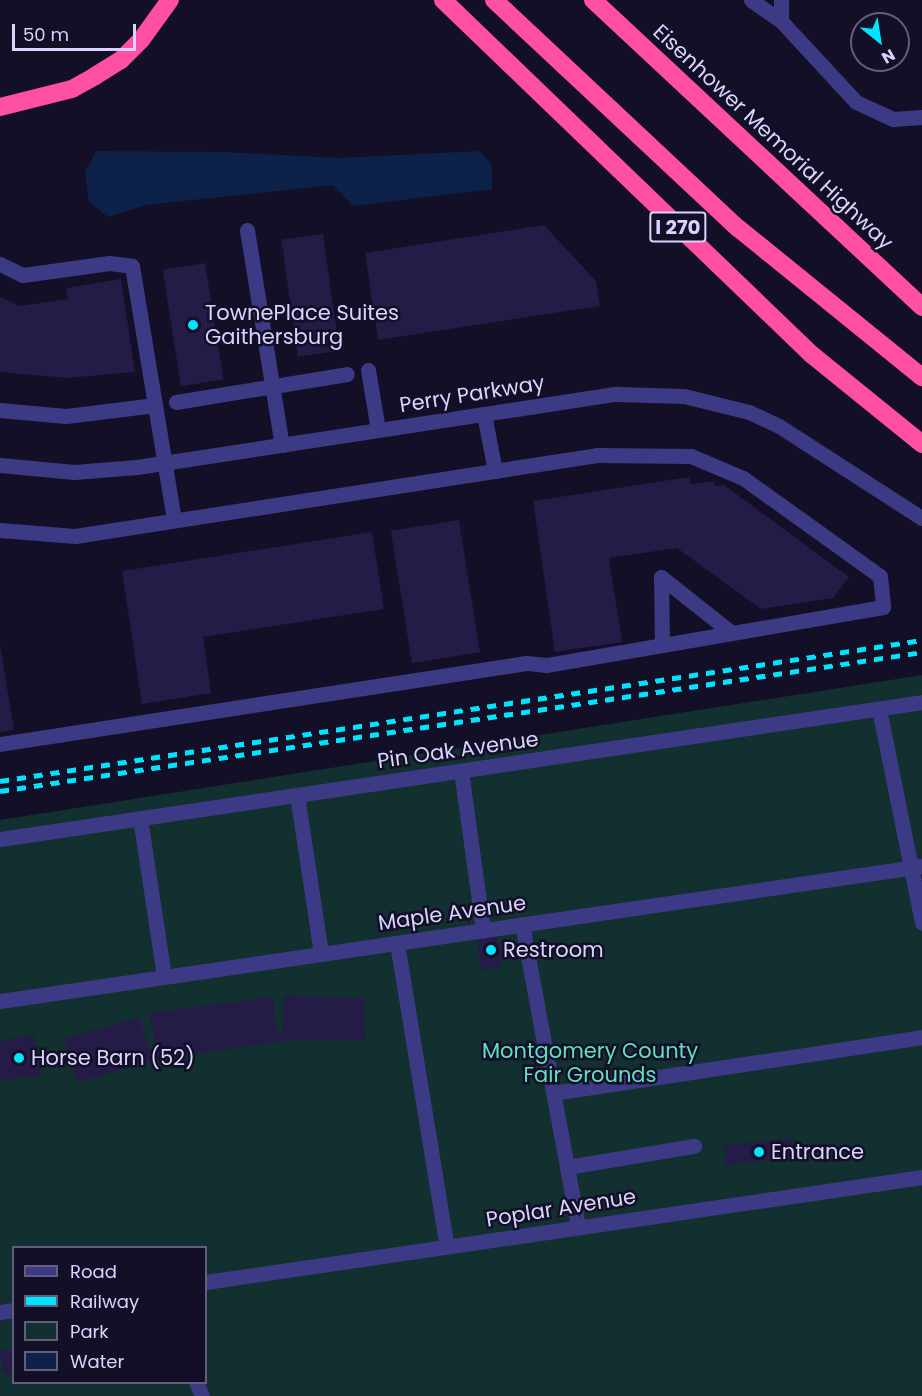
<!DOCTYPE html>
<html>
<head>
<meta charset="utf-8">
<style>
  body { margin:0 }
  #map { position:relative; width:922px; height:1396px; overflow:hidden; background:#130f26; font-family:Poppins,sans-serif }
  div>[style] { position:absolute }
  .green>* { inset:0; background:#12302f }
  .water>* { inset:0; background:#0c2248 }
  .building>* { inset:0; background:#241b47; transform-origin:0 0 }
  .minor>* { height:15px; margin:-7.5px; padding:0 7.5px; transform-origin:7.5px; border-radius:7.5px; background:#3d3a85 }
  .highway>* { height:18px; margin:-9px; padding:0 9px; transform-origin:9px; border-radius:9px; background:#ff4fa3 }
  .rail>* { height:4.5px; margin-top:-2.25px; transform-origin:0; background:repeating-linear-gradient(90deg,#00e5ff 0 9px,transparent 0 17px) }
  .dots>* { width:16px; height:16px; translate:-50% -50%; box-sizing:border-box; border:3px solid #130f26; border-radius:50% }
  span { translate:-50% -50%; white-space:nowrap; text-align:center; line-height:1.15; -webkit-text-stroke:5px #130f26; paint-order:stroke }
  .shield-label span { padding:2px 4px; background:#130f26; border:2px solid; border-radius:4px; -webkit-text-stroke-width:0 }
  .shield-label { font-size:20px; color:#d9d4ff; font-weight:700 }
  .street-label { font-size:21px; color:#d9d4ff }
  .poi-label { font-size:21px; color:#d9d4ff }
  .left { translate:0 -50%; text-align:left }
  .park-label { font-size:21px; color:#5fe0c0 }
  .legend { position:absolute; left:12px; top:1246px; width:195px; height:138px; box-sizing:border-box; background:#130f26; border:2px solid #625e7d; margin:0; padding:8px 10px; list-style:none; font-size:18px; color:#d9d4ff }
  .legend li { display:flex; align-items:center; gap:12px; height:30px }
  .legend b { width:30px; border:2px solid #625e7d }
  .north { position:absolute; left:850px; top:12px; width:60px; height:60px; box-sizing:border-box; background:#130f26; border:2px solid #625e7d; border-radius:50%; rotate:150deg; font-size:16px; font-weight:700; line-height:24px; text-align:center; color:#d9d4ff }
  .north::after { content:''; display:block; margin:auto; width:21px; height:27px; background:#00e5ff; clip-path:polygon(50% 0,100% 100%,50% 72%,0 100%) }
  .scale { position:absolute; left:12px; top:24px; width:124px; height:27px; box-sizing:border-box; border:3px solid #d9d4ff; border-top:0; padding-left:8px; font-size:18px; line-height:21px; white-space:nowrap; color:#d9d4ff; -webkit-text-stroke:4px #130f26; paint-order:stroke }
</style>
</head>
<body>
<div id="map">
  <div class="green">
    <div style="clip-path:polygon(evenodd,922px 675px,922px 1396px,0 1396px,0 820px,922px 675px,14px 1248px,206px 1248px,206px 1382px,14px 1382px,14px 1248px)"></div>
  </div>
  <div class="water">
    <div style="clip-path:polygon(96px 151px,223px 152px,339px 158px,479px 151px,492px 165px,492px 189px,353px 206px,333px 185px,146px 205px,108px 217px,89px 202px,85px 172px)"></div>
  </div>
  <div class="building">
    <div style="clip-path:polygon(544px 225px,596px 281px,600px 306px,378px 340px,365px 253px)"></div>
    <div style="left:323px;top:234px;width:118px;height:42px;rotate:82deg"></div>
    <div style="left:205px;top:263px;width:118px;height:43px;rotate:81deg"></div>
    <div style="clip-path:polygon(121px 279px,135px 372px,67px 378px,0 372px,0 297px,20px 306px,68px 299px,66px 288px)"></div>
    <div style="clip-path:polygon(689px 477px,691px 484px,714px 481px,715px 486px,724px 485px,849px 577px,833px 598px,761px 609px,677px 548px,609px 558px,622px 642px,555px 652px,533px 501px)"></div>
    <div style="left:459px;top:520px;width:134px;height:69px;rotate:81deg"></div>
    <div style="clip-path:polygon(372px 532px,384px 609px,203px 637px,211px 693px,142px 704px,122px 571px)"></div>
    <div style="clip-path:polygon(0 645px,14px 730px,0 732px)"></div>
    <div style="clip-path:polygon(497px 937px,497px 943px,504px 942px,505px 957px,499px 957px,500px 968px,481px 970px,477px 939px)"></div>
    <div style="clip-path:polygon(284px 996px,364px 998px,365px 1040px,284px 1041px,155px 1060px,78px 1082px,64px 1039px,139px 1017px,151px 1055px,156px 1054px,150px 1013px,272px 997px,278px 1035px,283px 1035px)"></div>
    <div style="clip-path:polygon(34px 1035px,41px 1075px,0 1081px,0 1041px)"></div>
    <div style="left:792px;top:1138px;width:20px;height:69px;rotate:84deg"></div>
    <div style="clip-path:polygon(14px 1349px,14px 1373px,3px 1374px,0 1351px)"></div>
  </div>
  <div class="minor">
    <div style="left:751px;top:0;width:37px;rotate:35deg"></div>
    <div style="left:781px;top:0;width:21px;rotate:90deg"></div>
    <div style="left:781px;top:21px;width:110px;rotate:47.2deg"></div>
    <div style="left:856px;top:102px;width:41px;rotate:24.7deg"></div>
    <div style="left:893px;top:119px;width:29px;rotate:-4deg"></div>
    <div style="left:247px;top:230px;width:218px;rotate:80.8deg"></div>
    <div style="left:0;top:264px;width:25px;rotate:26deg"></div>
    <div style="left:23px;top:275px;width:87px;rotate:-7.9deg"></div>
    <div style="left:109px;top:263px;width:23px;rotate:7deg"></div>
    <div style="left:132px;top:266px;width:257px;rotate:80.6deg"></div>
    <div style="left:368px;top:370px;width:61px;rotate:80.5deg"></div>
    <div style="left:176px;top:402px;width:173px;rotate:-9.3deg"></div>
    <div style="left:0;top:410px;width:66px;rotate:5.2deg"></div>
    <div style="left:66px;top:416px;width:90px;rotate:-7deg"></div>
    <div style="left:484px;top:414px;width:58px;rotate:79.1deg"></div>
    <div style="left:0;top:465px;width:74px;rotate:5.4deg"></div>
    <div style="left:74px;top:472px;width:63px;rotate:-4.5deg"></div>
    <div style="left:137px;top:467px;width:485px;rotate:-8.7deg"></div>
    <div style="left:616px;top:394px;width:68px;rotate:1.7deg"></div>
    <div style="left:684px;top:396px;width:67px;rotate:13.8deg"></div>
    <div style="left:749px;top:412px;width:33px;rotate:25deg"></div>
    <div style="left:779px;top:426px;width:170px;rotate:32.8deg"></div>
    <div style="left:0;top:530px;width:75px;rotate:4.6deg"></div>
    <div style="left:75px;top:536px;width:528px;rotate:-8.82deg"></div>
    <div style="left:597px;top:455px;width:94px;rotate:0.6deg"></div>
    <div style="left:691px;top:456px;width:56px;rotate:22.9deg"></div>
    <div style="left:743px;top:478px;width:168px;rotate:35.6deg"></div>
    <div style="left:880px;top:576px;width:31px;rotate:84deg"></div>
    <div style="left:883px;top:607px;width:342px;rotate:170.2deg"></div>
    <div style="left:546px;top:665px;width:20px;rotate:-174deg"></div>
    <div style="left:526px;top:663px;width:532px;rotate:171.25deg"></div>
    <div style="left:662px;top:645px;width:68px;rotate:-90.8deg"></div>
    <div style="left:661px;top:577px;width:90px;rotate:38.3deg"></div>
    <div style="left:879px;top:709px;width:218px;rotate:78.6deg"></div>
    <div style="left:461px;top:771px;width:161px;rotate:82.1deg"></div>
    <div style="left:297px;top:795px;width:161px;rotate:81.4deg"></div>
    <div style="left:140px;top:818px;width:160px;rotate:81.4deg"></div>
    <div style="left:0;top:839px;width:932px;rotate:-8.45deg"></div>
    <div style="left:522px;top:924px;width:307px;rotate:79.5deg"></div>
    <div style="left:397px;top:943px;width:308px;rotate:80.7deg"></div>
    <div style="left:0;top:1001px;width:932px;rotate:-8.33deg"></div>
    <div style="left:553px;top:1093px;width:373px;rotate:-8.6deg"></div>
    <div style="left:567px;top:1167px;width:129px;rotate:-9.4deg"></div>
    <div style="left:206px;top:1282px;width:724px;rotate:-8.34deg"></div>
    <div style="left:0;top:1312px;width:14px;rotate:-8deg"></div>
    <div style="left:196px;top:1382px;width:15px;rotate:67deg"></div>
  </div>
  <div class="highway">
    <div style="left:443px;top:0;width:511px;rotate:43.89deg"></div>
    <div style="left:811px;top:354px;width:143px;rotate:39deg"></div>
    <div style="left:494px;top:0;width:334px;rotate:43.1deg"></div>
    <div style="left:738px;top:228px;width:237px;rotate:39deg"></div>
    <div style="left:593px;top:0;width:450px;rotate:43deg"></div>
    <div style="left:0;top:107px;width:74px;rotate:-14deg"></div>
    <div style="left:72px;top:89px;width:26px;rotate:-29deg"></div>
    <div style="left:95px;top:76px;width:31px;rotate:-32deg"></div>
    <div style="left:121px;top:60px;width:28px;rotate:-45deg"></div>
    <div style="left:141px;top:40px;width:49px;rotate:-54.1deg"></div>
  </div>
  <div class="rail">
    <div style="left:0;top:781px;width:933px;rotate:-8.69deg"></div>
    <div style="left:0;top:791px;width:932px;rotate:-8.57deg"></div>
  </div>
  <div class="dots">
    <div style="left:193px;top:325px;background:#00e5ff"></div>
    <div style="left:491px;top:950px;background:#00e5ff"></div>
    <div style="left:19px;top:1058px;background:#00e5ff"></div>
    <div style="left:759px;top:1152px;background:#00e5ff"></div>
  </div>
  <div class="shield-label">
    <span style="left:678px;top:227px">I 270</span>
  </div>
  <div class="street-label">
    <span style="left:773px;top:137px;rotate:43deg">Eisenhower Memorial Highway</span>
    <span style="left:472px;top:394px;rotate:-9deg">Perry Parkway</span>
    <span style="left:458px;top:750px;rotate:-8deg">Pin Oak Avenue</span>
    <span style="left:452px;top:913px;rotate:-8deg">Maple Avenue</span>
    <span style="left:561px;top:1208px;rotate:-9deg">Poplar Avenue</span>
  </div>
  <div class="poi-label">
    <span class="left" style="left:205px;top:325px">TownePlace Suites<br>Gaithersburg</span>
    <span class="left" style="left:503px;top:950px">Restroom</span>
    <span class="left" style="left:31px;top:1058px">Horse Barn (52)</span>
    <span class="left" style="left:771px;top:1152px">Entrance</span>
  </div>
  <div class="park-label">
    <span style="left:590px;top:1063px">Montgomery County<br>Fair Grounds</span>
  </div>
  <ul class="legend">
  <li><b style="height:8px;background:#3d3a85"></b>Road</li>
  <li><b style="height:8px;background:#00e5ff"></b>Railway</li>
  <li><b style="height:16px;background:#12302f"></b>Park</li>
  <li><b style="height:16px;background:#0c2248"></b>Water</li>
  </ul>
  <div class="north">N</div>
  <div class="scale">50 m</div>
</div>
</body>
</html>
